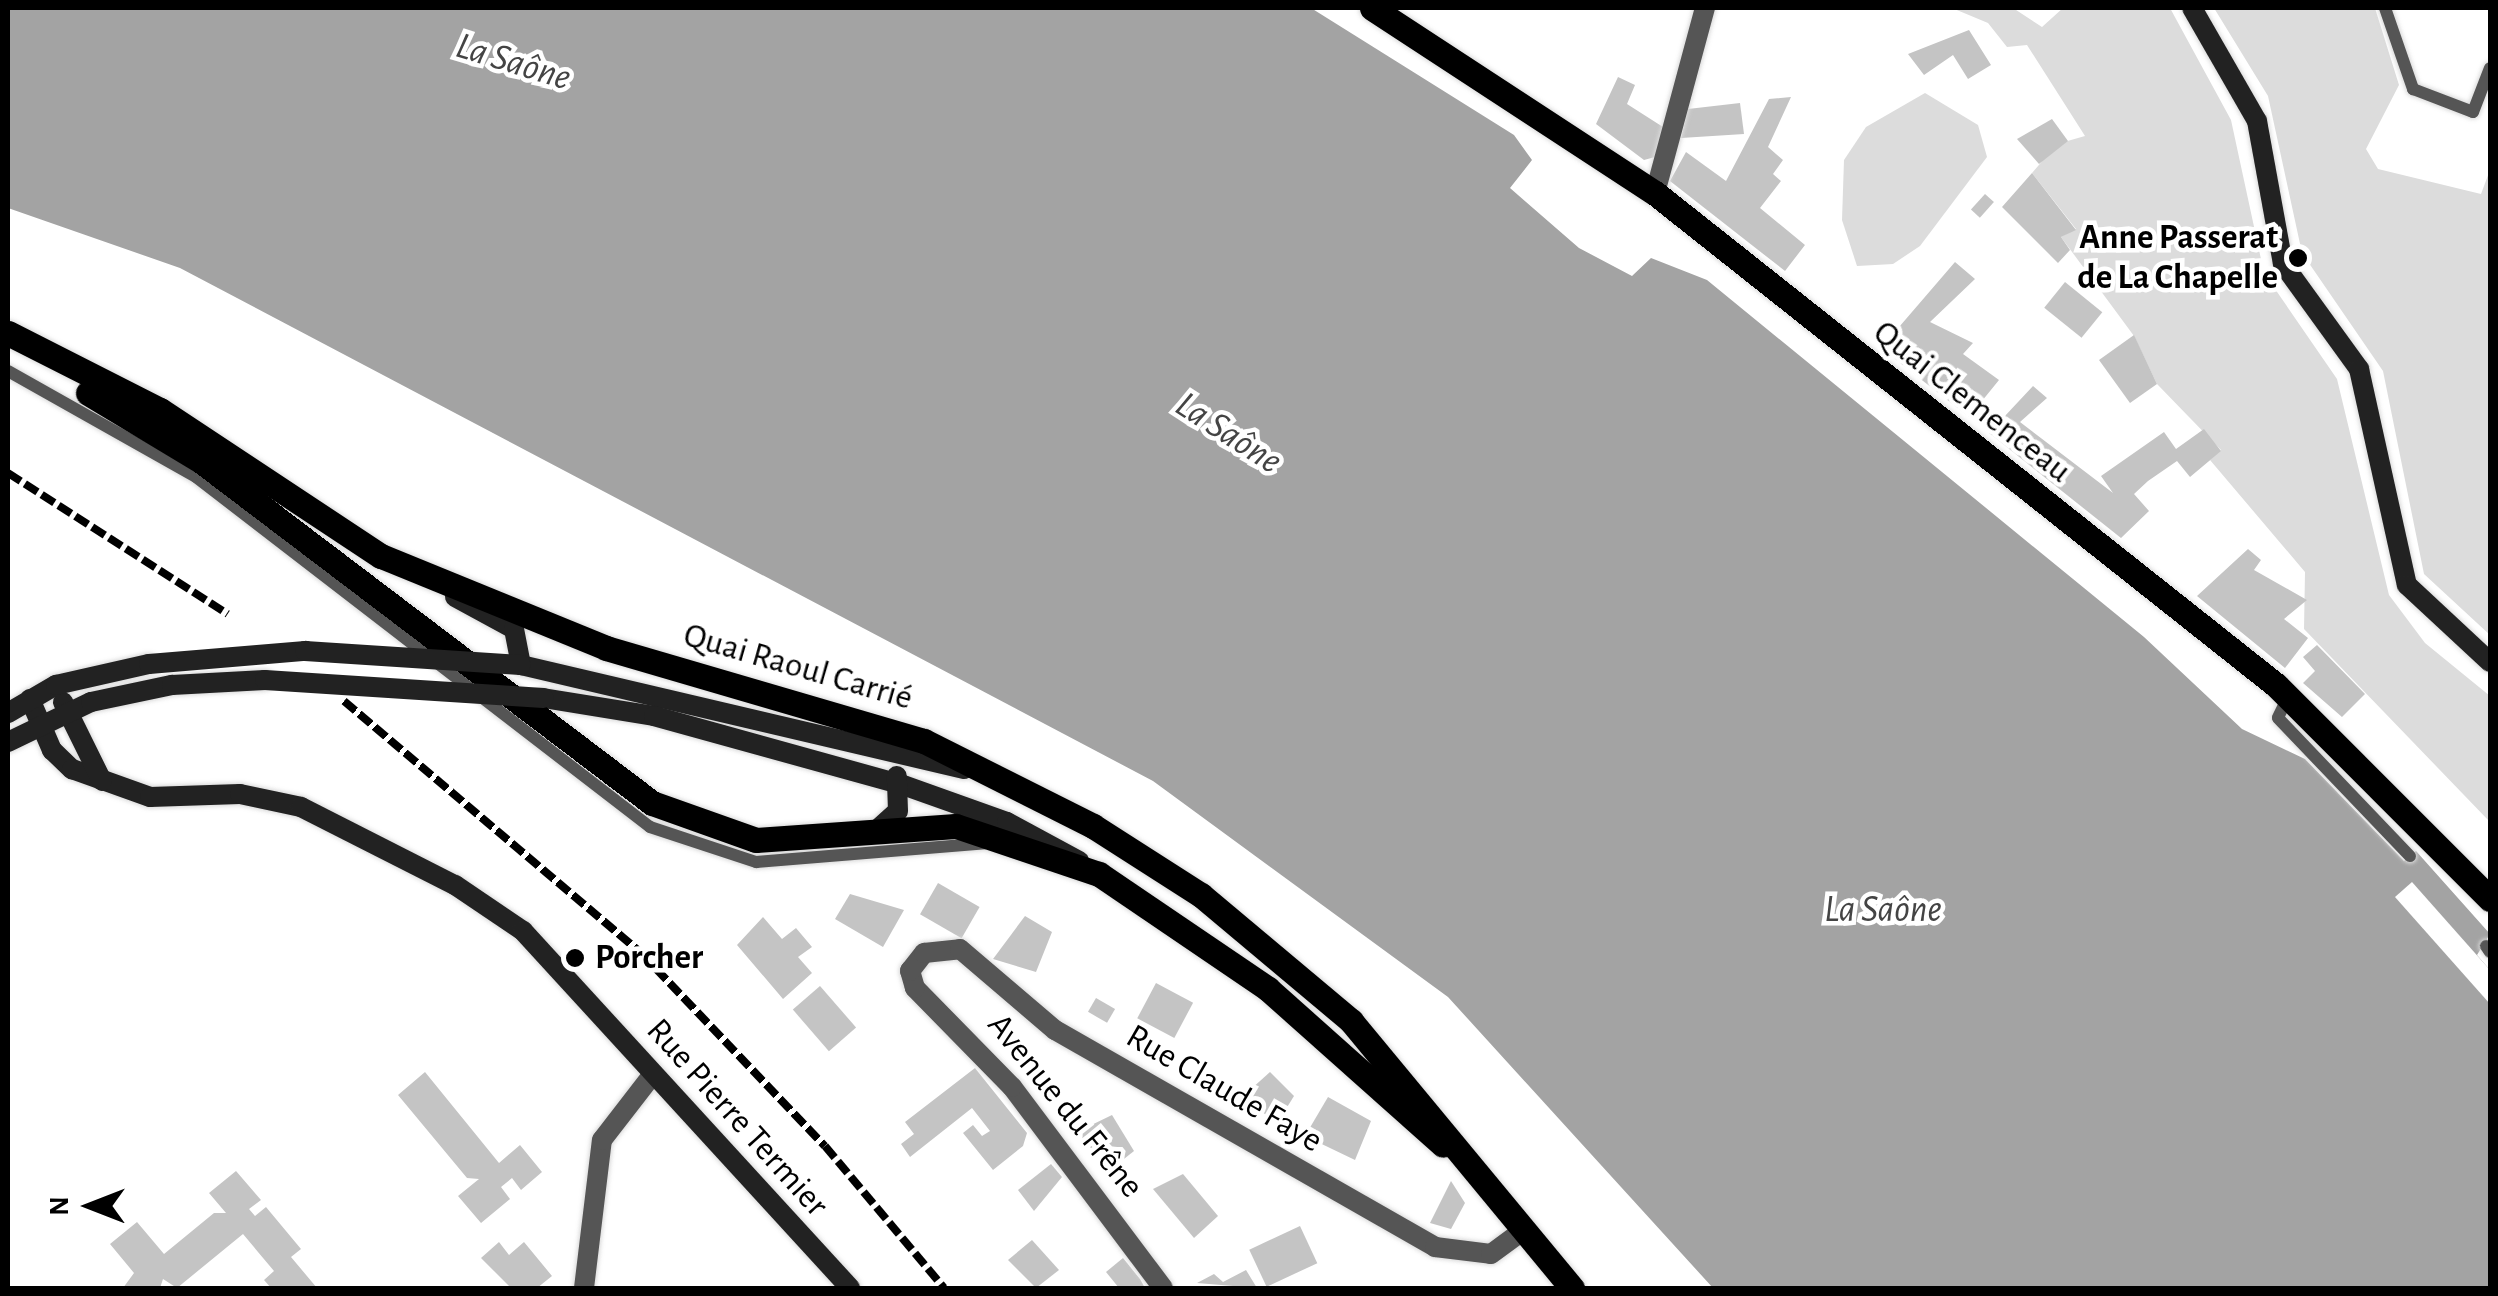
<!DOCTYPE html>
<html>
<head>
<meta charset="utf-8">
<style>
  body { margin:0 }
  #map { position:relative; width:2498px; height:1296px; overflow:hidden; background:#fff; font-family:"Alegreya Sans",sans-serif }
  div>[style] { position:absolute }
  .green>* { inset:0; background:#dcdcdc }
  .water>* { inset:0; background:#a3a3a3 }
  .pier>* { inset:0; background:#fff }
  .building>* { inset:0; background:#c4c4c4; transform-origin:0 0 }
  .roads { filter:drop-shadow(0 0 2px #dbdbdb) drop-shadow(0 0 2px #dbdbdb) }
  .lane>* { height:12px; margin:-6px; padding:0 6px; transform-origin:6px; border-radius:6px; background:#555 }
  .street>* { height:20px; margin:-10px; padding:0 10px; transform-origin:10px; border-radius:10px; background:#555 }
  .secondary>* { height:20px; margin:-10px; padding:0 10px; transform-origin:10px; border-radius:10px; background:#222 }
  .primary>* { height:25px; margin:-12.5px; padding:0 12.5px; transform-origin:12.5px; border-radius:12.5px; background:#000 }
  .rail>* { height:8px; margin-top:-4px; transform-origin:0; background:repeating-linear-gradient(90deg,#000 0 15px,transparent 0 20px) }
  .secondary-bridge>* { height:20px; margin:-10px; padding:0 10px; transform-origin:10px; border-radius:10px; background:#222 }
  .dots>* { width:28px; height:28px; translate:-50% -50%; box-sizing:border-box; border:5px solid #fff; border-radius:50% }
  span { translate:-50% -50%; white-space:nowrap; text-align:center; line-height:1.15; -webkit-text-stroke:9px #fff; paint-order:stroke }
  .poi-label { font-size:35px; color:#000; font-weight:700 }
  .right { translate:-100% -50%; text-align:right }
  .left { translate:0 -50%; text-align:left }
  .street-label { font-size:35px; color:#000 }
  .water-label { font-size:38px; color:#444; font-style:italic }
  .frame { position:absolute; inset:0; border:10px solid #000; pointer-events:none }
  .north { position:absolute; left:40px; top:1156px; width:100px; height:100px; -webkit-text-stroke:8px #fff; paint-order:stroke; rotate:270deg; font-size:28px; font-weight:700; line-height:40px; text-align:center; color:#000 }
  .north::after { content:''; display:block; margin:auto; width:35px; height:45px; background:#000; clip-path:polygon(50% 0,100% 100%,50% 72%,0 100%) }
</style>
</head>
<body>
<div id="map">
  <div class="green">
    <div style="clip-path:polygon(1952px 8px,2013px 8px,2042px 27px,2063px 8px,2170px 8px,2231px 120px,2264px 273px,2337px 379px,2389px 595px,2425px 643px,2490px 696px,2490px 822px,2304px 629px,2305px 572px,2210px 460px,2221px 450px,2157px 384px,2134px 336px,2061px 237px,2076px 229px,2032px 173px,2057px 144px,2085px 136px,2027px 45px,2007px 47px,1988px 23px)"></div>
    <div style="clip-path:polygon(2214px 8px,2375px 8px,2399px 85px,2366px 149px,2378px 169px,2481px 194px,2490px 170px,2490px 635px,2424px 574px,2383px 371px,2302px 253px,2268px 96px)"></div>
    <div style="clip-path:polygon(1925px 93px,1978px 125px,1987px 157px,1920px 246px,1893px 264px,1857px 266px,1842px 220px,1844px 160px,1866px 127px)"></div>
  </div>
  <div class="water">
    <div style="clip-path:polygon(8px 8px,1311px 8px,1514px 135px,1532px 160px,1510px 188px,1579px 248px,1632px 276px,1651px 258px,1707px 280px,2144px 637px,2242px 729px,2305px 759px,2404px 861px,2416px 851px,2490px 934px,2477px 955px,2490px 970px,2490px 1288px,1713px 1288px,1448px 997px,1153px 781px,180px 268px,8px 208px)"></div>
  </div>
  <div class="pier">
    <div style="clip-path:polygon(2412px 882px,2490px 970px,2490px 1004px,2395px 897px)"></div>
  </div>
  <div class="building">
    <div style="clip-path:polygon(1969px 30px,1991px 65px,1968px 79px,1953px 55px,1924px 75px,1908px 54px)"></div>
    <div style="clip-path:polygon(1618px 77px,1635px 85px,1627px 104px,1663px 127px,1655px 157px,1644px 160px,1596px 124px)"></div>
    <div style="clip-path:polygon(1791px 97px,1768px 147px,1783px 160px,1773px 174px,1781px 181px,1760px 208px,1805px 245px,1785px 271px,1670px 181px,1686px 152px,1726px 181px,1769px 99px)"></div>
    <div style="clip-path:polygon(1740px 103px,1744px 134px,1681px 138px,1688px 109px)"></div>
    <div style="clip-path:polygon(2052px 119px,2068px 141px,2039px 164px,2017px 139px)"></div>
    <div style="clip-path:polygon(2032px 173px,2076px 230px,2061px 237px,2070px 250px,2058px 263px,2002px 207px)"></div>
    <div style="left:1985px;top:194px;width:12px;height:21px;rotate:42deg"></div>
    <div style="clip-path:polygon(1955px 262px,1975px 279px,1930px 322px,1973px 343px,1963px 354px,1999px 380px,1969px 417px,1881px 348px)"></div>
    <div style="left:2065px;top:282px;width:48px;height:33px;rotate:39deg"></div>
    <div style="clip-path:polygon(2134px 335px,2157px 384px,2130px 403px,2099px 360px)"></div>
    <div style="clip-path:polygon(2033px 386px,2047px 398px,2020px 422px,2113px 493px,2101px 476px,2164px 432px,2176px 449px,2204px 429px,2221px 451px,2190px 477px,2177px 461px,2148px 481px,2134px 494px,2149px 511px,2121px 538px,1989px 433px)"></div>
    <div style="clip-path:polygon(2248px 549px,2261px 560px,2254px 570px,2307px 600px,2284px 619px,2308px 638px,2285px 668px,2197px 596px)"></div>
    <div style="clip-path:polygon(2317px 645px,2365px 694px,2342px 717px,2303px 683px,2315px 671px,2303px 657px)"></div>
    <div style="left:938px;top:883px;width:48px;height:36px;rotate:30deg"></div>
    <div style="clip-path:polygon(850px 894px,904px 910px,883px 947px,835px 919px)"></div>
    <div style="clip-path:polygon(1025px 916px,1052px 932px,1036px 972px,993px 959px)"></div>
    <div style="clip-path:polygon(763px 917px,782px 939px,796px 928px,812px 947px,798px 957px,812px 973px,783px 999px,737px 945px)"></div>
    <div style="left:1156px;top:983px;width:42px;height:40px;rotate:28deg"></div>
    <div style="left:820px;top:986px;width:55px;height:36px;rotate:49deg"></div>
    <div style="left:1096px;top:998px;width:22px;height:16px;rotate:30deg"></div>
    <div style="clip-path:polygon(975px 1068px,1027px 1133px,1023px 1146px,993px 1170px,963px 1133px,973px 1125px,982px 1136px,990px 1131px,972px 1108px,910px 1157px,901px 1144px,914px 1134px,905px 1122px)"></div>
    <div style="clip-path:polygon(425px 1072px,499px 1163px,520px 1145px,542px 1172px,521px 1190px,512px 1178px,501px 1187px,510px 1199px,481px 1223px,458px 1196px,479px 1179px,467px 1178px,398px 1095px)"></div>
    <div style="clip-path:polygon(1270px 1072px,1294px 1096px,1278px 1122px,1240px 1099px)"></div>
    <div style="clip-path:polygon(1328px 1097px,1371px 1121px,1355px 1160px,1305px 1136px)"></div>
    <div style="clip-path:polygon(1112px 1115px,1134px 1151px,1110px 1170px,1077px 1132px)"></div>
    <div style="clip-path:polygon(1051px 1164px,1062px 1177px,1034px 1211px,1018px 1190px)"></div>
    <div style="clip-path:polygon(236px 1171px,261px 1200px,249px 1209px,255px 1216px,266px 1207px,301px 1249px,291px 1257px,317px 1288px,271px 1288px,264px 1280px,274px 1271px,243px 1234px,177px 1288px,163px 1279px,160px 1288px,123px 1288px,134px 1273px,110px 1244px,137px 1222px,164px 1254px,214px 1213px,226px 1213px,209px 1193px)"></div>
    <div style="clip-path:polygon(1183px 1174px,1218px 1216px,1194px 1238px,1153px 1189px)"></div>
    <div style="clip-path:polygon(1451px 1181px,1465px 1203px,1451px 1229px,1430px 1223px)"></div>
    <div style="left:1300px;top:1226px;width:41px;height:56px;rotate:65deg"></div>
    <div style="clip-path:polygon(1032px 1240px,1059px 1270px,1036px 1288px,1008px 1260px)"></div>
    <div style="clip-path:polygon(499px 1242px,509px 1255px,524px 1242px,552px 1276px,537px 1288px,511px 1288px,481px 1258px)"></div>
    <div style="clip-path:polygon(1123px 1258px,1140px 1279px,1145px 1288px,1119px 1288px,1106px 1272px)"></div>
    <div style="clip-path:polygon(1246px 1270px,1257px 1288px,1197px 1283px,1214px 1274px,1223px 1282px)"></div>
  </div>
  <div class="roads">
    <div class="lane">
      <div style="left:2385px;top:8px;width:86px;rotate:70.9deg"></div>
      <div style="left:2413px;top:89px;width:64px;rotate:21deg"></div>
      <div style="left:2473px;top:112px;width:47px;rotate:-68.9deg"></div>
      <div style="left:8px;top:371px;width:216px;rotate:29.4deg"></div>
      <div style="left:196px;top:477px;width:573px;rotate:37.63deg"></div>
      <div style="left:650px;top:827px;width:112px;rotate:18.3deg"></div>
      <div style="left:756px;top:862px;width:230px;rotate:-4.7deg"></div>
      <div style="left:2289px;top:695px;width:25px;rotate:116deg"></div>
      <div style="left:2278px;top:718px;width:191px;rotate:46.3deg"></div>
      <div style="left:2486px;top:946px;width:7px;rotate:56deg"></div>
    </div>
    <div class="street">
      <div style="left:1655px;top:193px;width:192px;rotate:-74.9deg"></div>
      <div style="left:584px;top:1288px;width:149px;rotate:-83.1deg"></div>
      <div style="left:602px;top:1140px;width:83px;rotate:-52.3deg"></div>
      <div style="left:1163px;top:1288px;width:251px;rotate:-126.9deg"></div>
      <div style="left:1012px;top:1087px;width:139px;rotate:-134.4deg"></div>
      <div style="left:915px;top:988px;width:18px;rotate:-106deg"></div>
      <div style="left:910px;top:971px;width:23px;rotate:-52deg"></div>
      <div style="left:924px;top:953px;width:36px;rotate:-6deg"></div>
      <div style="left:960px;top:949px;width:125px;rotate:40.5deg"></div>
      <div style="left:1055px;top:1030px;width:438px;rotate:29.7deg"></div>
      <div style="left:1435px;top:1247px;width:56px;rotate:7.1deg"></div>
      <div style="left:1491px;top:1254px;width:42px;rotate:-36.3deg"></div>
    </div>
    <div class="secondary">
      <div style="left:2192px;top:8px;width:130px;rotate:60.1deg"></div>
      <div style="left:2257px;top:121px;width:145px;rotate:79.7deg"></div>
      <div style="left:2283px;top:264px;width:130px;rotate:54.1deg"></div>
      <div style="left:2359px;top:369px;width:221px;rotate:77.5deg"></div>
      <div style="left:2407px;top:585px;width:113px;rotate:42.9deg"></div>
      <div style="left:455px;top:597px;width:67px;rotate:28.5deg"></div>
      <div style="left:514px;top:629px;width:37px;rotate:79deg"></div>
      <div style="left:521px;top:665px;width:455px;rotate:13.2deg"></div>
      <div style="left:543px;top:698px;width:112px;rotate:9.2deg"></div>
      <div style="left:654px;top:716px;width:258px;rotate:15.5deg"></div>
      <div style="left:903px;top:785px;width:110px;rotate:19.6deg"></div>
      <div style="left:1007px;top:822px;width:82px;rotate:28.4deg"></div>
      <div style="left:30px;top:699px;width:56px;rotate:66.7deg"></div>
      <div style="left:52px;top:750px;width:28px;rotate:44deg"></div>
      <div style="left:72px;top:769px;width:83px;rotate:19.7deg"></div>
      <div style="left:150px;top:797px;width:90px;rotate:-1.9deg"></div>
      <div style="left:240px;top:794px;width:62px;rotate:12deg"></div>
      <div style="left:301px;top:807px;width:173px;rotate:26.9deg"></div>
      <div style="left:455px;top:885px;width:82px;rotate:34.1deg"></div>
      <div style="left:523px;top:931px;width:484px;rotate:47.5deg"></div>
      <div style="left:63px;top:702px;width:88px;rotate:63.7deg"></div>
      <div style="left:8px;top:713px;width:56px;rotate:-30.3deg"></div>
      <div style="left:56px;top:685px;width:95px;rotate:-12.7deg"></div>
      <div style="left:8px;top:742px;width:92px;rotate:-25.7deg"></div>
      <div style="left:91px;top:702px;width:83px;rotate:-11.9deg"></div>
      <div style="left:172px;top:685px;width:93px;rotate:-3.1deg"></div>
      <div style="left:879px;top:828px;width:25px;rotate:-42deg"></div>
      <div style="left:898px;top:811px;width:35px;rotate:-92deg"></div>
    </div>
    <div class="primary">
      <div style="left:1372px;top:8px;width:338px;rotate:33.2deg"></div>
      <div style="left:1655px;top:193px;width:792px;rotate:38.39deg"></div>
      <div style="left:2276px;top:685px;width:303px;rotate:45deg"></div>
      <div style="left:8px;top:333px;width:170px;rotate:26.9deg"></div>
      <div style="left:160px;top:410px;width:265px;rotate:33.5deg"></div>
      <div style="left:381px;top:556px;width:243px;rotate:22.2deg"></div>
      <div style="left:606px;top:648px;width:331px;rotate:16.3deg"></div>
      <div style="left:924px;top:741px;width:189px;rotate:26.7deg"></div>
      <div style="left:1093px;top:826px;width:128px;rotate:32.6deg"></div>
      <div style="left:1201px;top:895px;width:196px;rotate:40deg"></div>
      <div style="left:1351px;top:1021px;width:347px;rotate:50.4deg"></div>
      <div style="left:88px;top:393px;width:132px;rotate:31deg"></div>
      <div style="left:201px;top:461px;width:566px;rotate:37.17deg"></div>
      <div style="left:652px;top:803px;width:110px;rotate:19.6deg"></div>
      <div style="left:756px;top:840px;width:200px;rotate:-4deg"></div>
      <div style="left:956px;top:826px;width:151px;rotate:18.6deg"></div>
      <div style="left:1099px;top:874px;width:204px;rotate:34.2deg"></div>
      <div style="left:1268px;top:989px;width:234px;rotate:41.7deg"></div>
    </div>
  </div>
  <div class="rail">
    <div style="left:8px;top:473px;width:261px;rotate:32.7deg"></div>
    <div style="left:344px;top:701px;width:391px;rotate:40.3deg"></div>
    <div style="left:642px;top:954px;width:265px;rotate:46.4deg"></div>
    <div style="left:825px;top:1146px;width:185px;rotate:50deg"></div>
  </div>
  <div class="secondary-bridge">
    <div style="left:149px;top:664px;width:157px;rotate:-4.8deg"></div>
    <div style="left:305px;top:651px;width:216px;rotate:3.7deg"></div>
    <div style="left:265px;top:680px;width:279px;rotate:3.7deg"></div>
  </div>
  <div class="dots">
    <div style="left:2298px;top:258px;background:#000"></div>
    <div style="left:575px;top:958px;background:#000"></div>
  </div>
  <div class="poi-label">
    <span class="right" style="left:2278px;top:258px">Anne Passerat<br>de La Chapelle</span>
    <span class="left" style="left:595px;top:958px">Porcher</span>
  </div>
  <div class="street-label">
    <span style="left:1972px;top:402px;rotate:38deg">Quai Clemenceau</span>
    <span style="left:798px;top:667px;rotate:16deg">Quai Raoul Carrié</span>
    <span style="left:1224px;top:1089px;rotate:30deg">Rue Claude Faye</span>
    <span style="left:1065px;top:1106px;rotate:51deg">Avenue du Frêne</span>
    <span style="left:737px;top:1118px;rotate:48deg">Rue Pierre Termier</span>
  </div>
  <div class="water-label">
    <span style="left:513px;top:63px;rotate:17deg">La Saône</span>
    <span style="left:1228px;top:434px;rotate:33deg">La Saône</span>
    <span style="left:1883px;top:911px">La Saône</span>
  </div>
  <div class="frame"></div>
  <div class="north">N</div>
</div>
</body>
</html>
